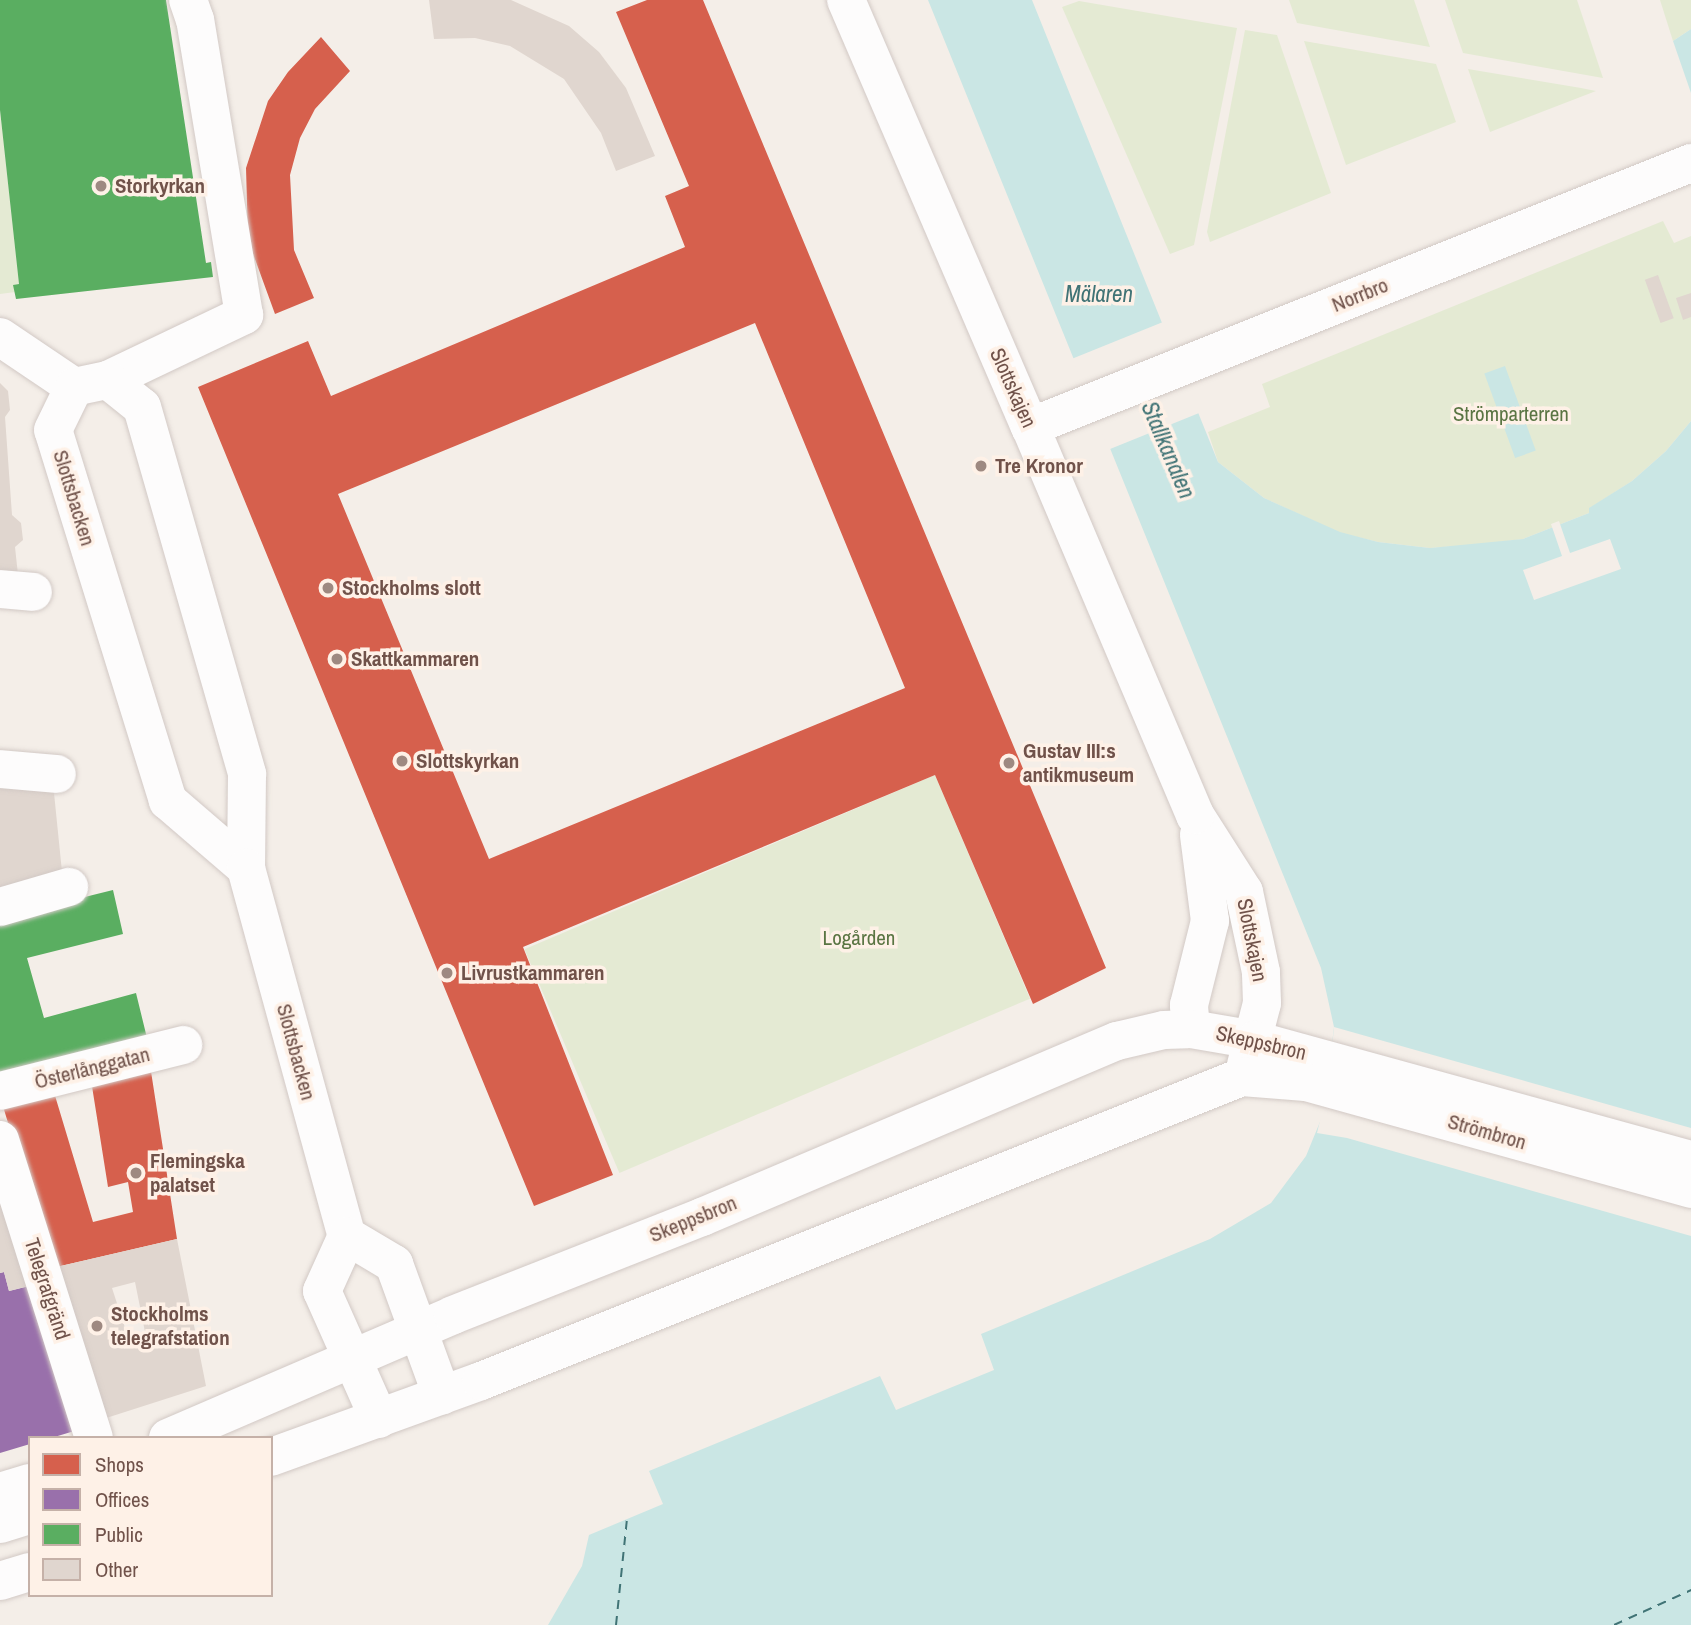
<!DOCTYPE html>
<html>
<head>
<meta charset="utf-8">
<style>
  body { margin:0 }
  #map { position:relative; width:1691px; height:1625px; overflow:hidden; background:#f4eee8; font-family:"Archivo Narrow",sans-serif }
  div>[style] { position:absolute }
  .green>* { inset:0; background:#e4ead3; transform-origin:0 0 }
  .water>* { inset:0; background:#cae6e4; transform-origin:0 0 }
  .pier>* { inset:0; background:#f4eee8; transform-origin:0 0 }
  .shops>* { inset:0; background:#d6604d }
  .offices>* { inset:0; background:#9970ab }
  .public>* { inset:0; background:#5aae61 }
  .ferry>* { height:2px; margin-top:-1px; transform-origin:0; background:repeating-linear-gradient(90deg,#407375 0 9px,transparent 0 16px) }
  .building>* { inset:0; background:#e0d6cf; transform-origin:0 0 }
  .roads { filter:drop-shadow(0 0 2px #d2c9c5) drop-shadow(0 0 2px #d2c9c5) }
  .street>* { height:38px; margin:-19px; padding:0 19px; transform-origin:19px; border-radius:19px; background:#fdfcfc }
  .secondary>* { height:38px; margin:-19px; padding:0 19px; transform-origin:19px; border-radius:19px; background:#fdfcfc }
  .dots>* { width:19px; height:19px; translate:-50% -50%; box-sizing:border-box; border:4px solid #fef1e7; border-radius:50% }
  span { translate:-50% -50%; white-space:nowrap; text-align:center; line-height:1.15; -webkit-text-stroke:7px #fef1e7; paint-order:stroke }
  .poi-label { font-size:21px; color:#70524a; font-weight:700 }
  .left { translate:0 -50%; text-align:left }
  .street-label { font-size:21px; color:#70524a }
  .park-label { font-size:21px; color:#5a7543 }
  .water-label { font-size:23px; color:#407375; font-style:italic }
  .legend { position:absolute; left:28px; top:1436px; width:245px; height:161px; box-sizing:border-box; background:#fef1e7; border:2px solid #c5b1a8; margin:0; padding:9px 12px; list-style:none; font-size:21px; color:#70524a }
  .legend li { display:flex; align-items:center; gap:14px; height:35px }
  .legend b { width:35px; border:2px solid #c5b1a8 }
</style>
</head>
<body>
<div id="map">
  <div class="green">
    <div style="clip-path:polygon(1289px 0,1414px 0,1430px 47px,1297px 23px)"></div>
    <div style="clip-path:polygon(1445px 0,1577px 0,1603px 78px,1463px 53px)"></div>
    <div style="clip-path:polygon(1660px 0,1691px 0,1691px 29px,1673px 41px)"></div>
    <div style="clip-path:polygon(1079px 1px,1237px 28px,1194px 245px,1170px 254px,1062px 7px)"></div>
    <div style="clip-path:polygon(1245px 30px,1277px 35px,1331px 193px,1210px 242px,1207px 232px)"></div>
    <div style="clip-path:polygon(1304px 41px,1436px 64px,1456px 122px,1346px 165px)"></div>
    <div style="clip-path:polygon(1468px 69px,1581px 88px,1596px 91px,1490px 132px)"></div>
    <div style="clip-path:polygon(0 110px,19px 284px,14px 285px,15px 292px,0 294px)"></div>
    <div style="clip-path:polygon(1663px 221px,1674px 243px,1691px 236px,1691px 421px,1666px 451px,1632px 481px,1590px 508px,1589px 513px,1523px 539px,1484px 544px,1430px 548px,1378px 542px,1340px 533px,1264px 498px,1218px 462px,1208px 432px,1270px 407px,1262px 384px)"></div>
    <div style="left:935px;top:775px;width:243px;height:446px;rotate:67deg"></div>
  </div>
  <div class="water">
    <div style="clip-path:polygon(928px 0,1032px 0,1218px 462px,1264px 498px,1340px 532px,1378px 542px,1430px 548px,1523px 539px,1589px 513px,1589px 508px,1632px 481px,1666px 451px,1691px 421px,1691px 1625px,548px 1625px,582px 1566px,589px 1535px,663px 1504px,649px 1471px,880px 1376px,896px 1410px,994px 1370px,981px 1334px,1210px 1239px,1271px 1203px,1306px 1156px,1324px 1112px,1334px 1027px,1321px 968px)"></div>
    <div style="clip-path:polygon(1691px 29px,1691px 93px,1673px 41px)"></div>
    <div style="left:1505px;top:366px;width:90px;height:22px;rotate:70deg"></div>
  </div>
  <div class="pier">
    <div style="left:1163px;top:322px;width:98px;height:98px;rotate:68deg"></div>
    <div style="clip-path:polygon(1559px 521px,1570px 553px,1610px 539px,1621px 569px,1534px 600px,1523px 570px,1562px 556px,1551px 524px)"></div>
    <div style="clip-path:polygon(1334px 1027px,1691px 1128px,1691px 1236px,1347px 1138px,1317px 1133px,1328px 1088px)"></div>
  </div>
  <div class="shops">
    <div style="clip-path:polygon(evenodd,647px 0,703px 0,1106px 968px,1033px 1004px,935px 775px,523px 947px,613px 1175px,534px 1206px,198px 387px,308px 341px,331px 396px,685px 247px,665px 196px,689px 186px,616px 12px,647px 0,755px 323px,905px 688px,489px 859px,338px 494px,755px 323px)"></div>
    <div style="clip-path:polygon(321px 37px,350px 71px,315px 109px,300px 138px,290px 175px,294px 250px,314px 298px,275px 314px,248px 240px,246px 168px,268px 101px,288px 72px)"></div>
    <div style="clip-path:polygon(150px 1065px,177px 1239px,52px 1268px,2px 1103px,53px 1089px,93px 1222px,133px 1212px,128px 1182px,108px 1187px,91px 1080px)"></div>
  </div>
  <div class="offices">
    <div style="clip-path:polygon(4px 1272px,9px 1291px,37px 1284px,81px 1429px,51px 1438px,30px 1438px,30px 1444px,0 1453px,0 1273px)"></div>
  </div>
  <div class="public">
    <div style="clip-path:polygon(0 0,166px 0,206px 263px,211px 262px,213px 277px,16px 299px,13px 285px,19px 284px,0 110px)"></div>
    <div style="clip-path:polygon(113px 890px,123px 934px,27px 958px,44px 1018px,136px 993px,147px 1038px,0 1081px,0 918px)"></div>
  </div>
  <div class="ferry">
    <div style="left:616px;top:1625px;width:107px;rotate:-84.1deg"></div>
    <div style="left:1614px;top:1625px;width:85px;rotate:-24.4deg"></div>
  </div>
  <div class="building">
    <div style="clip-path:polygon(429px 0,511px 0,569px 26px,599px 52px,626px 88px,655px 156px,616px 171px,601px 133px,564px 79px,510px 46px,475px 38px,434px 39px)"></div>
    <div style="left:1658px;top:275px;width:46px;height:14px;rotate:70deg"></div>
    <div style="clip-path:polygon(1691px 293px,1691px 317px,1683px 320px,1676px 298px)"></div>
    <div style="clip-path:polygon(0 383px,8px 391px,10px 410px,5px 417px,12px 515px,21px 523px,23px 540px,15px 547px,18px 575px,0 574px)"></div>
    <div style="clip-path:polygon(0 778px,53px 783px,63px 882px,0 899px)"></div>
    <div style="clip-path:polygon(0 1168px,37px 1284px,9px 1291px,4px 1272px,0 1273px)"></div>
    <div style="clip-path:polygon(evenodd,177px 1239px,206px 1386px,100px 1420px,52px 1268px,177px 1239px,135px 1282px,145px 1332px,128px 1337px,112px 1288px,135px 1282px)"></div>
  </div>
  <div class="roads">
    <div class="street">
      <div style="left:846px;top:0;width:465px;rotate:66.7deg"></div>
      <div style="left:0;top:337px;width:89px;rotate:34deg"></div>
      <div style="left:108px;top:380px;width:151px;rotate:-25.5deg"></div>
      <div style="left:244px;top:315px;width:299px;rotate:-99.4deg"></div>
      <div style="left:195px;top:20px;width:21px;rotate:-109deg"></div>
      <div style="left:0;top:589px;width:33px;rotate:5deg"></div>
      <div style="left:0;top:769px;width:57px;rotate:5deg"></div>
      <div style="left:246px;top:868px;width:103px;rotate:-139.3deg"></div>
      <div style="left:168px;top:801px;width:388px;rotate:-107.2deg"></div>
      <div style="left:53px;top:430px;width:48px;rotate:-64deg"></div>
      <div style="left:74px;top:387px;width:35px;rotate:-12deg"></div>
      <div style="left:108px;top:380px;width:43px;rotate:38.5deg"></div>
      <div style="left:142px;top:407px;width:382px;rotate:74deg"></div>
      <div style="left:247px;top:774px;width:94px;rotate:90.6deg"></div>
      <div style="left:246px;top:868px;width:382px;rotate:74.7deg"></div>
      <div style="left:0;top:907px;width:72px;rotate:-16.2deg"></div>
      <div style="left:0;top:1091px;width:189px;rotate:-14.1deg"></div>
      <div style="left:0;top:1140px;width:312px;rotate:72.5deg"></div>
      <div style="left:0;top:1524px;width:31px;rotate:-17deg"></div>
    </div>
    <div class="secondary">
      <div style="left:1191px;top:1029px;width:24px;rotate:-95deg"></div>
      <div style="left:1189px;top:1005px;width:87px;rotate:-76deg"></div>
      <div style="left:1210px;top:921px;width:87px;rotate:-97.3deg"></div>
      <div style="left:1246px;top:1065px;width:64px;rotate:-75.5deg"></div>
      <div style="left:1262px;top:1003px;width:31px;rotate:-92deg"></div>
      <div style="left:1261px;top:972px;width:82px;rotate:-102deg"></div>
      <div style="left:1244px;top:892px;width:91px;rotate:-122.5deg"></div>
      <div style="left:1195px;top:815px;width:422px;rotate:-113deg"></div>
      <div style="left:1030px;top:427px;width:712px;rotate:-21.77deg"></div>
      <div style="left:379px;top:1419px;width:140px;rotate:-114deg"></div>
      <div style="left:322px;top:1291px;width:60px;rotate:-65.6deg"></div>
      <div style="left:347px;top:1236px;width:55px;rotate:30.8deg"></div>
      <div style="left:394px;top:1264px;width:140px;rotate:70deg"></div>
      <div style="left:168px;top:1438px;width:310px;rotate:-23.3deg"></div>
      <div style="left:453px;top:1315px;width:268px;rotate:-21.5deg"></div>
      <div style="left:702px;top:1217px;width:451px;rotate:-23deg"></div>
      <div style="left:1117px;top:1041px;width:48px;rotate:-13.2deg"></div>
      <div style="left:1164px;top:1030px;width:27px;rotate:-2deg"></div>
      <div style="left:1191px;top:1029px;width:65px;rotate:9.8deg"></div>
      <div style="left:1255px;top:1040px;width:452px;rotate:15.4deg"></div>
      <div style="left:271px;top:1457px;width:223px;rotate:-19.9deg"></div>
      <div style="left:481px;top:1381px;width:819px;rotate:-21.78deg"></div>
      <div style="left:1242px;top:1077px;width:64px;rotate:4.5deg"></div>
      <div style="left:1306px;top:1082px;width:400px;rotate:15.5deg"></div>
      <div style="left:0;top:1492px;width:31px;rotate:-17deg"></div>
      <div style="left:0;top:1581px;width:31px;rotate:-17deg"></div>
    </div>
  </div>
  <div class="dots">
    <div style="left:101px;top:186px;background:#9e8981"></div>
    <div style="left:981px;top:466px;background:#9e8981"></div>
    <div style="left:328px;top:588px;background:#9e8981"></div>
    <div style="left:337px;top:659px;background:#9e8981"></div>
    <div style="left:402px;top:761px;background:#9e8981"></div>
    <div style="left:1009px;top:763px;background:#9e8981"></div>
    <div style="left:447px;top:973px;background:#9e8981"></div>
    <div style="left:136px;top:1173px;background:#9e8981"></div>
    <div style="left:97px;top:1326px;background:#9e8981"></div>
  </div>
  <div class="poi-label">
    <span class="left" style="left:115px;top:186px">Storkyrkan</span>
    <span class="left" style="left:995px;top:466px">Tre Kronor</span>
    <span class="left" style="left:342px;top:588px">Stockholms slott</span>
    <span class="left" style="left:351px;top:659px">Skattkammaren</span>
    <span class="left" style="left:1023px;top:763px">Gustav III:s<br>antikmuseum</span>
    <span class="left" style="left:416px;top:761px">Slottskyrkan</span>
    <span class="left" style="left:461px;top:973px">Livrustkammaren</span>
    <span class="left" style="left:150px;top:1173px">Flemingska<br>palatset</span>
    <span class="left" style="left:111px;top:1326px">Stockholms<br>telegrafstation</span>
  </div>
  <div class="street-label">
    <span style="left:1360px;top:295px;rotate:-22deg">Norrbro</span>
    <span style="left:1013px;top:388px;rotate:66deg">Slottskajen</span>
    <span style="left:74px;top:498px;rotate:73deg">Slottsbacken</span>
    <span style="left:1252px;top:940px;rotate:79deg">Slottskajen</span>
    <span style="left:1261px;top:1043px;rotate:13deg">Skeppsbron</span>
    <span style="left:296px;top:1052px;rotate:75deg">Slottsbacken</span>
    <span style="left:92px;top:1068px;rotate:-14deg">Österlånggatan</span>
    <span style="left:1487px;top:1132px;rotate:16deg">Strömbron</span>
    <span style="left:693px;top:1219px;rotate:-22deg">Skeppsbron</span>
    <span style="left:47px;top:1289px;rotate:72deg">Telegrafgränd</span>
  </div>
  <div class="park-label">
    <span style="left:1511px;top:414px">Strömparterren</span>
    <span style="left:859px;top:938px">Logården</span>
  </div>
  <div class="water-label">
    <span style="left:1099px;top:294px">Mälaren</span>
    <span style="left:1168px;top:450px;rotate:67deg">Stallkanalen</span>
  </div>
  <ul class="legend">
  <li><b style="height:19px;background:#d6604d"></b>Shops</li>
  <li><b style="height:19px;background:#9970ab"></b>Offices</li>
  <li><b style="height:19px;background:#5aae61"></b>Public</li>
  <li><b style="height:19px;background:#e0d6cf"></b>Other</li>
  </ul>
</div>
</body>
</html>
